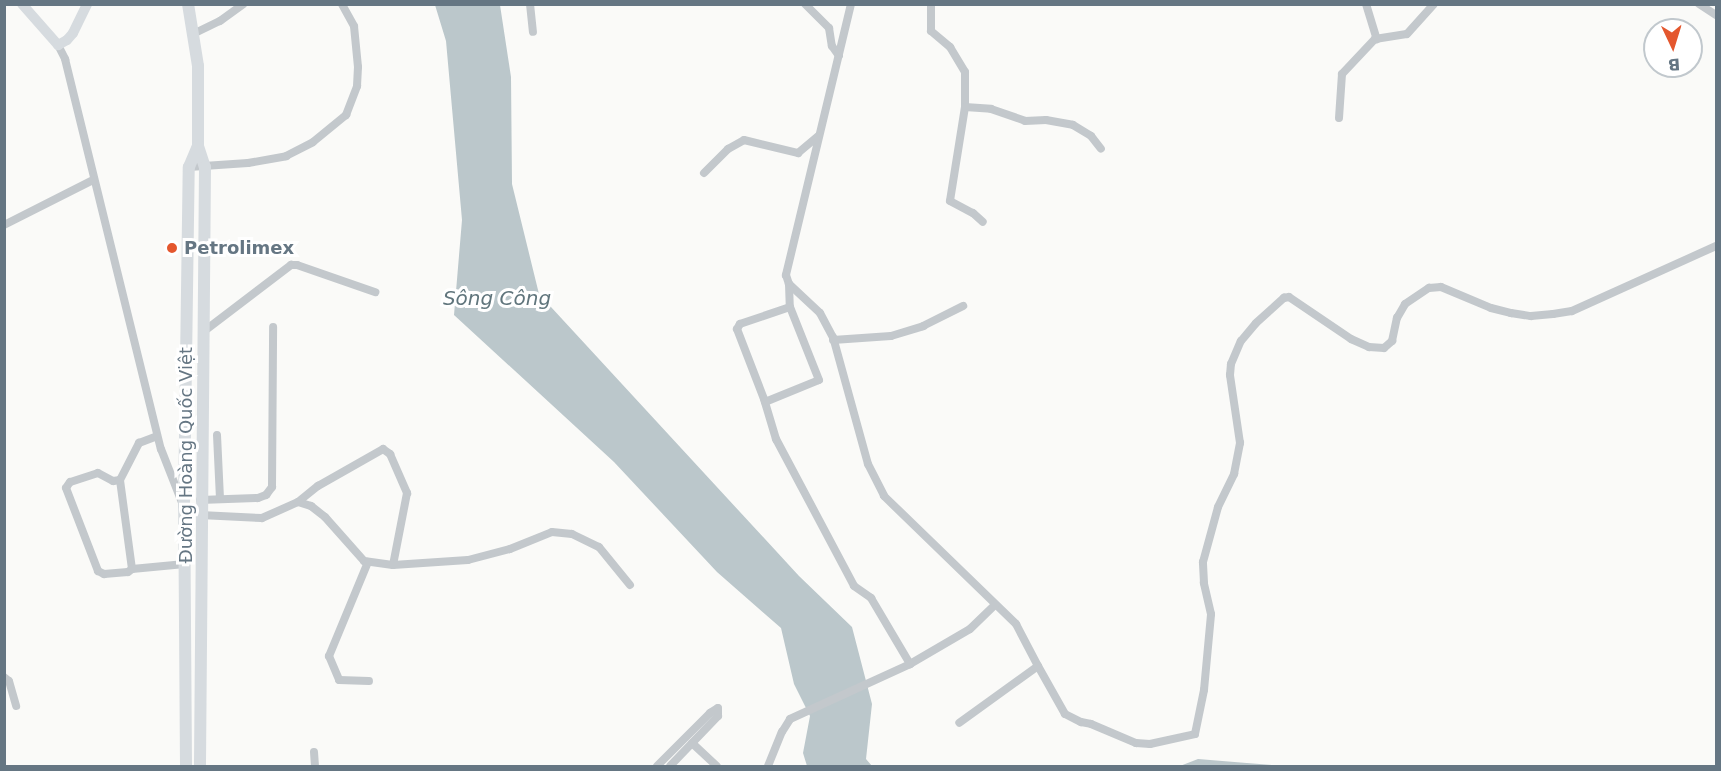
<!DOCTYPE html>
<html>
<head>
<meta charset="utf-8">
<style>
  body { margin:0 }
  #map { position:relative; width:1721px; height:771px; overflow:hidden; background:#fafaf8; font-family:"DejaVu Sans",sans-serif }
  div>[style] { position:absolute }
  .water>* { inset:0; background:#bbc7cb }
  .minor>* { height:8px; margin:-4px; padding:0 4px; transform-origin:4px; border-radius:4px; background:#c3c8cc }
  .major>* { height:10px; margin:-5px; padding:0 5px; transform-origin:5px; border-radius:5px; background:#d6dbdf }
  .highway>* { height:12px; margin:-6px; padding:0 6px; transform-origin:6px; border-radius:6px; background:#d6dbdf }
  .dots>* { width:16px; height:16px; translate:-50% -50%; box-sizing:border-box; border:3px solid #fff; border-radius:50% }
  span { translate:-50% -50%; white-space:nowrap; text-align:center; line-height:1.15; -webkit-text-stroke:6px #fff; paint-order:stroke }
  .poi-label { font-size:18px; color:#657683; font-weight:700 }
  .left { translate:0 -50%; text-align:left }
  .street-label { font-size:18px; color:#657683 }
  .water-label { font-size:20px; color:#60757c; font-style:italic }
  .frame { position:absolute; inset:0; border:6px solid #657683; pointer-events:none }
  .north { position:absolute; left:1643px; top:18px; width:60px; height:60px; box-sizing:border-box; background:#fff; border:2px solid #c1c8cd; border-radius:50%; rotate:176deg; font-size:16px; font-weight:700; line-height:24px; text-align:center; color:#657683 }
  .north::after { content:''; display:block; margin:auto; width:21px; height:27px; background:#e4572e; clip-path:polygon(50% 0,100% 100%,50% 72%,0 100%) }
</style>
</head>
<body>
<div id="map">
  <div class="water">
    <div style="clip-path:polygon(435px 5px,500px 5px,511px 77px,512px 184px,539px 294px,799px 576px,852px 627px,872px 704px,866px 759px,872px 766px,807px 766px,803px 753px,810px 716px,794px 684px,781px 628px,717px 572px,614px 462px,454px 315px,462px 220px,446px 41px)"></div>
    <div style="clip-path:polygon(1198px 759px,1283px 766px,1180px 766px)"></div>
  </div>
  <div class="minor">
    <div style="left:530px;top:4px;width:28px;rotate:84deg"></div>
    <div style="left:805px;top:4px;width:34px;rotate:45deg"></div>
    <div style="left:829px;top:28px;width:18px;rotate:81deg"></div>
    <div style="left:832px;top:46px;width:12px;rotate:55deg"></div>
    <div style="left:851px;top:4px;width:279px;rotate:103.5deg"></div>
    <div style="left:786px;top:275px;width:9px;rotate:72deg"></div>
    <div style="left:789px;top:284px;width:42px;rotate:43.1deg"></div>
    <div style="left:820px;top:313px;width:27px;rotate:62deg"></div>
    <div style="left:833px;top:337px;width:132px;rotate:74.6deg"></div>
    <div style="left:868px;top:464px;width:36px;rotate:63deg"></div>
    <div style="left:884px;top:496px;width:184px;rotate:44.1deg"></div>
    <div style="left:1016px;top:624px;width:47px;rotate:62.4deg"></div>
    <div style="left:1038px;top:666px;width:97px;rotate:144.2deg"></div>
    <div style="left:931px;top:4px;width:27px;rotate:90deg"></div>
    <div style="left:931px;top:31px;width:25px;rotate:40deg"></div>
    <div style="left:950px;top:47px;width:29px;rotate:59deg"></div>
    <div style="left:965px;top:72px;width:35px;rotate:90deg"></div>
    <div style="left:965px;top:107px;width:95px;rotate:99.1deg"></div>
    <div style="left:950px;top:201px;width:26px;rotate:28deg"></div>
    <div style="left:973px;top:213px;width:13px;rotate:42deg"></div>
    <div style="left:1366px;top:4px;width:37px;rotate:73deg"></div>
    <div style="left:1699px;top:4px;width:20px;rotate:33deg"></div>
    <div style="left:195px;top:33px;width:28px;rotate:-26deg"></div>
    <div style="left:220px;top:21px;width:29px;rotate:-36deg"></div>
    <div style="left:58px;top:45px;width:16px;rotate:63deg"></div>
    <div style="left:65px;top:59px;width:402px;rotate:76.2deg"></div>
    <div style="left:161px;top:449px;width:60px;rotate:68.6deg"></div>
    <div style="left:965px;top:107px;width:26px;rotate:4deg"></div>
    <div style="left:991px;top:109px;width:36px;rotate:19deg"></div>
    <div style="left:1025px;top:121px;width:21px;rotate:-3deg"></div>
    <div style="left:1046px;top:120px;width:27px;rotate:10deg"></div>
    <div style="left:1073px;top:125px;width:21px;rotate:31deg"></div>
    <div style="left:1091px;top:136px;width:16px;rotate:52deg"></div>
    <div style="left:1339px;top:118px;width:44px;rotate:-86.1deg"></div>
    <div style="left:1342px;top:74px;width:48px;rotate:-46.7deg"></div>
    <div style="left:1375px;top:39px;width:32px;rotate:-9deg"></div>
    <div style="left:1407px;top:34px;width:40px;rotate:-48deg"></div>
    <div style="left:189px;top:167px;width:59px;rotate:-3.9deg"></div>
    <div style="left:248px;top:163px;width:39px;rotate:-10deg"></div>
    <div style="left:286px;top:156px;width:30px;rotate:-27deg"></div>
    <div style="left:313px;top:142px;width:43px;rotate:-39.3deg"></div>
    <div style="left:346px;top:115px;width:31px;rotate:-69deg"></div>
    <div style="left:357px;top:86px;width:19px;rotate:-87deg"></div>
    <div style="left:358px;top:67px;width:41px;rotate:-95.6deg"></div>
    <div style="left:354px;top:26px;width:25px;rotate:-119deg"></div>
    <div style="left:704px;top:173px;width:34px;rotate:-45deg"></div>
    <div style="left:728px;top:149px;width:18px;rotate:-29deg"></div>
    <div style="left:744px;top:140px;width:56px;rotate:13.5deg"></div>
    <div style="left:798px;top:153px;width:26px;rotate:-40deg"></div>
    <div style="left:4px;top:225px;width:100px;rotate:-26.8deg"></div>
    <div style="left:789px;top:284px;width:23px;rotate:88deg"></div>
    <div style="left:790px;top:307px;width:53px;rotate:161.2deg"></div>
    <div style="left:740px;top:324px;width:6px;rotate:121deg"></div>
    <div style="left:737px;top:329px;width:75px;rotate:68.9deg"></div>
    <div style="left:764px;top:399px;width:42px;rotate:73.3deg"></div>
    <div style="left:776px;top:439px;width:166px;rotate:62deg"></div>
    <div style="left:854px;top:586px;width:21px;rotate:35deg"></div>
    <div style="left:871px;top:598px;width:77px;rotate:59.4deg"></div>
    <div style="left:910px;top:664px;width:69px;rotate:-30.3deg"></div>
    <div style="left:970px;top:629px;width:35px;rotate:-44deg"></div>
    <div style="left:203px;top:332px;width:111px;rotate:-37.3deg"></div>
    <div style="left:291px;top:265px;width:6px"></div>
    <div style="left:297px;top:265px;width:83px;rotate:19.1deg"></div>
    <div style="left:833px;top:340px;width:58px;rotate:-3.9deg"></div>
    <div style="left:891px;top:336px;width:34px;rotate:-17deg"></div>
    <div style="left:923px;top:326px;width:45px;rotate:-26.6deg"></div>
    <div style="left:765px;top:402px;width:58px;rotate:-22.2deg"></div>
    <div style="left:819px;top:380px;width:79px;rotate:-111.7deg"></div>
    <div style="left:217px;top:435px;width:64px;rotate:87.3deg"></div>
    <div style="left:120px;top:480px;width:7px;rotate:172deg"></div>
    <div style="left:113px;top:481px;width:17px;rotate:-152deg"></div>
    <div style="left:98px;top:473px;width:29px;rotate:162deg"></div>
    <div style="left:70px;top:482px;width:7px;rotate:124deg"></div>
    <div style="left:66px;top:488px;width:89px;rotate:68.9deg"></div>
    <div style="left:98px;top:571px;width:7px;rotate:27deg"></div>
    <div style="left:104px;top:574px;width:24px;rotate:-5deg"></div>
    <div style="left:128px;top:572px;width:5px;rotate:-37deg"></div>
    <div style="left:132px;top:569px;width:90px;rotate:-97.7deg"></div>
    <div style="left:120px;top:480px;width:42px;rotate:-62.8deg"></div>
    <div style="left:139px;top:443px;width:19px;rotate:-21deg"></div>
    <div style="left:200px;top:500px;width:58px;rotate:-2deg"></div>
    <div style="left:258px;top:498px;width:9px;rotate:-21deg"></div>
    <div style="left:266px;top:495px;width:10px;rotate:-53deg"></div>
    <div style="left:272px;top:487px;width:160px;rotate:-89.6deg"></div>
    <div style="left:298px;top:502px;width:26px;rotate:-39deg"></div>
    <div style="left:318px;top:486px;width:75px;rotate:-29.6deg"></div>
    <div style="left:383px;top:449px;width:9px;rotate:36deg"></div>
    <div style="left:390px;top:454px;width:43px;rotate:66.4deg"></div>
    <div style="left:407px;top:493px;width:73px;rotate:101deg"></div>
    <div style="left:200px;top:515px;width:62px;rotate:2.8deg"></div>
    <div style="left:262px;top:518px;width:39px;rotate:-24deg"></div>
    <div style="left:298px;top:502px;width:14px;rotate:17deg"></div>
    <div style="left:311px;top:506px;width:18px;rotate:38deg"></div>
    <div style="left:325px;top:517px;width:59px;rotate:48.4deg"></div>
    <div style="left:364px;top:561px;width:29px;rotate:8deg"></div>
    <div style="left:393px;top:565px;width:75px;rotate:-3.8deg"></div>
    <div style="left:468px;top:560px;width:43px;rotate:-14.7deg"></div>
    <div style="left:510px;top:549px;width:45px;rotate:-22deg"></div>
    <div style="left:552px;top:532px;width:20px;rotate:6deg"></div>
    <div style="left:572px;top:534px;width:30px;rotate:26deg"></div>
    <div style="left:599px;top:547px;width:49px;rotate:50.8deg"></div>
    <div style="left:368px;top:562px;width:102px;rotate:112.5deg"></div>
    <div style="left:329px;top:656px;width:26px;rotate:67deg"></div>
    <div style="left:339px;top:680px;width:30px;rotate:2deg"></div>
    <div style="left:132px;top:569px;width:53px;rotate:-5.4deg"></div>
    <div style="left:1038px;top:666px;width:55px;rotate:60.6deg"></div>
    <div style="left:1065px;top:714px;width:18px;rotate:27deg"></div>
    <div style="left:1081px;top:722px;width:10px;rotate:11deg"></div>
    <div style="left:1091px;top:724px;width:49px;rotate:22.9deg"></div>
    <div style="left:1136px;top:743px;width:14px;rotate:4deg"></div>
    <div style="left:1150px;top:744px;width:46px;rotate:-12.5deg"></div>
    <div style="left:1195px;top:734px;width:45px;rotate:-78.4deg"></div>
    <div style="left:1204px;top:690px;width:76px;rotate:-84.7deg"></div>
    <div style="left:1211px;top:614px;width:32px;rotate:-103deg"></div>
    <div style="left:1204px;top:583px;width:21px;rotate:-93deg"></div>
    <div style="left:1203px;top:562px;width:57px;rotate:-74.7deg"></div>
    <div style="left:1218px;top:507px;width:37px;rotate:-64deg"></div>
    <div style="left:1234px;top:474px;width:32px;rotate:-79deg"></div>
    <div style="left:1240px;top:443px;width:69px;rotate:-98.4deg"></div>
    <div style="left:1230px;top:375px;width:11px;rotate:-85deg"></div>
    <div style="left:1231px;top:364px;width:25px;rotate:-67deg"></div>
    <div style="left:1241px;top:341px;width:23px;rotate:-50deg"></div>
    <div style="left:1256px;top:323px;width:38px;rotate:-42deg"></div>
    <div style="left:1284px;top:298px;width:5px;rotate:-11deg"></div>
    <div style="left:1289px;top:297px;width:75px;rotate:34.1deg"></div>
    <div style="left:1351px;top:339px;width:20px;rotate:24deg"></div>
    <div style="left:1369px;top:347px;width:15px;rotate:4deg"></div>
    <div style="left:1384px;top:348px;width:11px;rotate:-41deg"></div>
    <div style="left:1392px;top:341px;width:24px;rotate:-78deg"></div>
    <div style="left:1397px;top:318px;width:16px;rotate:-60deg"></div>
    <div style="left:1405px;top:304px;width:29px;rotate:-34deg"></div>
    <div style="left:1429px;top:288px;width:12px;rotate:-5deg"></div>
    <div style="left:1441px;top:287px;width:54px;rotate:22.8deg"></div>
    <div style="left:1491px;top:308px;width:21px;rotate:14deg"></div>
    <div style="left:1511px;top:313px;width:20px;rotate:9deg"></div>
    <div style="left:1531px;top:316px;width:22px;rotate:-5deg"></div>
    <div style="left:1553px;top:314px;width:19px;rotate:-9deg"></div>
    <div style="left:1572px;top:311px;width:158px;rotate:-24.3deg"></div>
    <div style="left:4px;top:677px;width:6px;rotate:39deg"></div>
    <div style="left:9px;top:681px;width:26px;rotate:74deg"></div>
    <div style="left:692px;top:743px;width:34px;rotate:43deg"></div>
    <div style="left:314px;top:752px;width:14px;rotate:86deg"></div>
    <div style="left:657px;top:766px;width:75px;rotate:-45deg"></div>
    <div style="left:710px;top:713px;width:9px;rotate:-32deg"></div>
    <div style="left:718px;top:708px;width:8px;rotate:90deg"></div>
    <div style="left:718px;top:716px;width:69px;rotate:133.8deg"></div>
    <div style="left:768px;top:766px;width:37px;rotate:-68deg"></div>
    <div style="left:782px;top:732px;width:15px;rotate:-58deg"></div>
    <div style="left:790px;top:719px;width:132px;rotate:-24.6deg"></div>
  </div>
  <div class="major">
    <div style="left:22px;top:4px;width:55px;rotate:48.7deg"></div>
    <div style="left:58px;top:45px;width:10px;rotate:-29deg"></div>
    <div style="left:67px;top:40px;width:9px;rotate:-49deg"></div>
    <div style="left:73px;top:33px;width:32px;rotate:-64deg"></div>
  </div>
  <div class="highway">
    <div style="left:188px;top:4px;width:63px;rotate:80.8deg"></div>
    <div style="left:198px;top:66px;width:80px;rotate:90deg"></div>
    <div style="left:198px;top:146px;width:22px;rotate:72deg"></div>
    <div style="left:205px;top:167px;width:599px;rotate:90.48deg"></div>
    <div style="left:186px;top:766px;width:260px;rotate:-90.4deg"></div>
    <div style="left:184px;top:506px;width:339px;rotate:-89.2deg"></div>
    <div style="left:189px;top:167px;width:23px;rotate:-67deg"></div>
  </div>
  <div class="dots">
    <div style="left:172px;top:248px;background:#e4572e"></div>
  </div>
  <div class="poi-label">
    <span class="left" style="left:184px;top:248px">Petrolimex</span>
  </div>
  <div class="street-label">
    <span style="left:186px;top:455px;rotate:-90deg">Đường Hoàng Quốc Việt</span>
  </div>
  <div class="water-label">
    <span style="left:497px;top:298px">Sông Công</span>
  </div>
  <div class="frame"></div>
  <div class="north">B</div>
</div>
</body>
</html>
